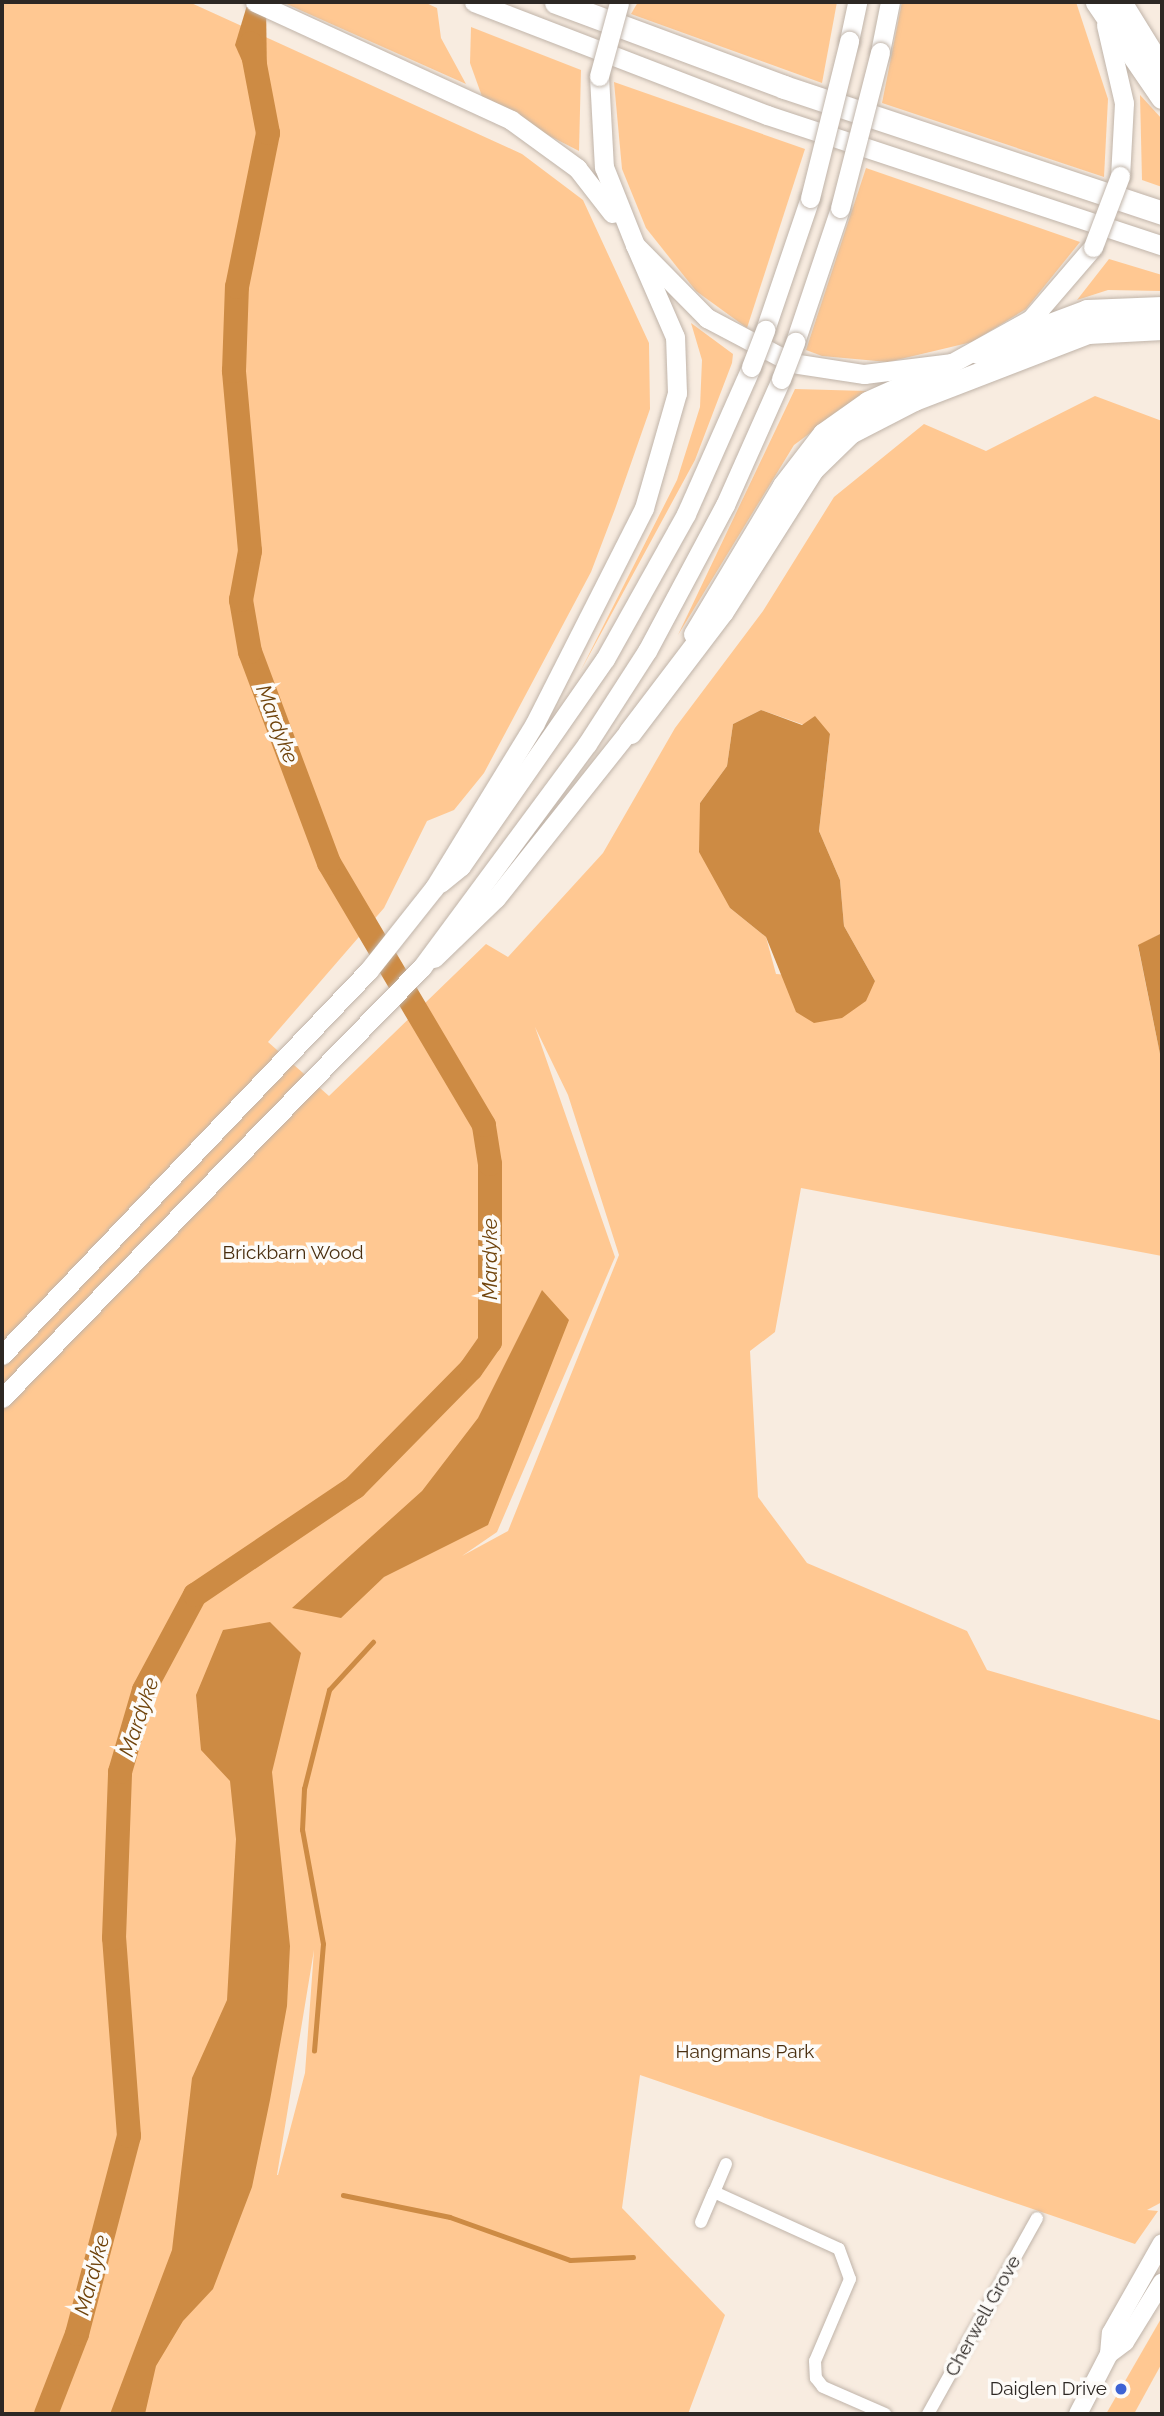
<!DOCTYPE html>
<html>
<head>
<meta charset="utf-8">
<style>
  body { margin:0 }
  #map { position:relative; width:1164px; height:2416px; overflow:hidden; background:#f8ece0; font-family:Raleway,sans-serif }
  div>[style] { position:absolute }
  .green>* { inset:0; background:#ffc892 }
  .water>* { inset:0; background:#cd8b44 }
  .stream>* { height:4.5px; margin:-2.25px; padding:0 2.25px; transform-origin:2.25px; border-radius:2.25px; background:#cd8b44 }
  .river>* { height:24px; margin:-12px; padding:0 12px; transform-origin:12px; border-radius:12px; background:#cd8b44 }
  .roads { filter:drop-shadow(0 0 2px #c0b4a9) drop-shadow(0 0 2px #c0b4a9) }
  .minor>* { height:12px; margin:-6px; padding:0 6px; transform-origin:6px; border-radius:6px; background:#fff }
  .secondary>* { height:18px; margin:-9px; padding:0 9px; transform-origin:9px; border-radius:9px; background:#fff }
  .trunk>* { height:19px; margin:-9.5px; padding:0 9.5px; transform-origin:9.5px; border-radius:9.5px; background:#fff }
  .motorway>* { height:23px; margin:-11.5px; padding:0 11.5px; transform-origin:11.5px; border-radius:11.5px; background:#fff }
  .bridges { filter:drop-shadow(0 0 2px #c0b4a9) drop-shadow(0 0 2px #c0b4a9) }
  .trunk-bridge>* { height:19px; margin:-9.5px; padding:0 9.5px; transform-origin:9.5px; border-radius:9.5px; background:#fff }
  .dots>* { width:19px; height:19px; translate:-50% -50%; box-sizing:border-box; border:4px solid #fdfbf8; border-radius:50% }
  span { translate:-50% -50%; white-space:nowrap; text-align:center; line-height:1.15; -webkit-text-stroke:7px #fdfbf8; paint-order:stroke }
  .park-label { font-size:19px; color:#492e0f }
  .street-label { font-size:19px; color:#2d2824 }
  .poi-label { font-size:19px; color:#2d2824 }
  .right { translate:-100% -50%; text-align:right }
  .water-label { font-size:21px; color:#6f430b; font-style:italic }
  .frame { position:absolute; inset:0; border:4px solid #2d2824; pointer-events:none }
</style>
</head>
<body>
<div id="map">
  <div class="green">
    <div style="clip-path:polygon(evenodd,2px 2px,189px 2px,522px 154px,583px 200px,649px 343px,650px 409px,615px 509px,591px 572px,484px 773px,454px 810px,427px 821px,384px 908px,268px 1042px,329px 1096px,486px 944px,508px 957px,603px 853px,675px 728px,763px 611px,834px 497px,924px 424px,986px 451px,1095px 396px,1162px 421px,1162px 933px,1138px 946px,1162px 1064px,1162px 1256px,801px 1188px,775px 1332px,750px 1351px,758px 1497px,807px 1563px,967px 1631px,987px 1670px,1162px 1721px,1162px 2202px,1147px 2210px,1158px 2211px,1135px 2244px,640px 2075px,622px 2208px,725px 2315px,688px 2414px,2px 2414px,2px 2px,761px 710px,830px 734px,819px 831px,840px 880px,844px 926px,875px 981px,776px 974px,766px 937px,730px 908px,700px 803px,727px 766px,733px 724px,761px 710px,2px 2px,535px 1027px,568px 1095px,619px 1255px,508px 1531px,462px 1556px,497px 1532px,615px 1257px,535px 1027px,2px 2px,314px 1950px,305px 2073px,278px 2175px,277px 2175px,314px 1950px)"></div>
    <div style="clip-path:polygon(282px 2px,424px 2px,437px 8px,441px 38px,466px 84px)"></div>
    <div style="clip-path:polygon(638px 2px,837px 2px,822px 83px,631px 14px)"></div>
    <div style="clip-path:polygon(902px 2px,1076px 2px,1108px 99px,1104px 177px,882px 103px)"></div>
    <div style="clip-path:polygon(471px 27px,581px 70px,579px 151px,484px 102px,470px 63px)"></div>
    <div style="clip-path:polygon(614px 82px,805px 149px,747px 328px,696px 291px,646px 228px,622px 169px)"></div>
    <div style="clip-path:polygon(1140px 95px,1162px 119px,1162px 187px,1142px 180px)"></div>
    <div style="clip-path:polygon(866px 168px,1080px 242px,1026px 309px,972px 342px,888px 362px,822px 356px,806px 350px)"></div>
    <div style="clip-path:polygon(1109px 259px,1162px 275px,1162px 291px,1108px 290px,1077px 300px)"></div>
    <div style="clip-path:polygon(691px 323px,733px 354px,732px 363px,695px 460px,580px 672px,677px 480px,700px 407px,702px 360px)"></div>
    <div style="clip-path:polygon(795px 389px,867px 391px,794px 445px,678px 635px)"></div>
    <div style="clip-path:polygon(1162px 2317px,1162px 2363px,1134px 2414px,1106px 2414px)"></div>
  </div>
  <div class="water">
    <div style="clip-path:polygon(248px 2px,266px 2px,267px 78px,248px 74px,235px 45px)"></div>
    <div style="clip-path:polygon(761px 710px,802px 725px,815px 716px,830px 734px,819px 831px,840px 880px,844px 926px,875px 981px,866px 1001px,842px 1018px,814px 1023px,796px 1012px,766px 937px,730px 908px,699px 852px,700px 803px,727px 766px,733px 724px)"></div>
    <div style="clip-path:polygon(1162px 933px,1162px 1064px,1138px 945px)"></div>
    <div style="clip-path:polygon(542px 1290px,569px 1320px,488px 1525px,384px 1577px,341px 1618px,292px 1608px,422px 1491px,478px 1418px)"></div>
    <div style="clip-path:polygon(270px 1622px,301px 1653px,272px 1772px,290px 1946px,287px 2006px,270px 2100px,252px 2187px,213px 2289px,183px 2321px,156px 2366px,145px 2414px,110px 2414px,172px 2250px,192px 2078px,227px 2000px,236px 1839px,230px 1781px,201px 1750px,196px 1695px,223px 1630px)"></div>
  </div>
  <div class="stream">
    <div style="left:314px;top:2051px;width:107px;rotate:-85.2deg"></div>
    <div style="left:323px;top:1944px;width:116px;rotate:-100.4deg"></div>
    <div style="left:302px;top:1830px;width:41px;rotate:-87.2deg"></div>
    <div style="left:304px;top:1789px;width:102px;rotate:-75.8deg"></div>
    <div style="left:329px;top:1690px;width:65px;rotate:-47.5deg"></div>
    <div style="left:343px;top:2195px;width:109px;rotate:11.6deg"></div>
    <div style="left:450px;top:2217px;width:127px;rotate:19.7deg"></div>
    <div style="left:570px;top:2260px;width:63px;rotate:-2.7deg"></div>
  </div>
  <div class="river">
    <div style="left:46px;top:2414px;width:86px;rotate:-68.8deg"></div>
    <div style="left:77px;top:2334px;width:205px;rotate:-75.3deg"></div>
    <div style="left:129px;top:2136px;width:199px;rotate:-94.3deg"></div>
    <div style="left:114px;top:1938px;width:166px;rotate:-87.9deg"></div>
    <div style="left:120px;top:1772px;width:85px;rotate:-73.7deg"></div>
    <div style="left:144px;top:1690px;width:108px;rotate:-61.8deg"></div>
    <div style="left:195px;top:1595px;width:193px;rotate:-34deg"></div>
    <div style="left:355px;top:1487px;width:165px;rotate:-45.5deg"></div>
    <div style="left:471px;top:1369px;width:33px;rotate:-55deg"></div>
    <div style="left:490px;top:1342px;width:178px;rotate:-90deg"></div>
    <div style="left:490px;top:1164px;width:39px;rotate:-99deg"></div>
    <div style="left:484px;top:1125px;width:304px;rotate:-120.6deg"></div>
    <div style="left:329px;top:863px;width:225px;rotate:-110.5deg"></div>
    <div style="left:250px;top:652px;width:53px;rotate:-99.8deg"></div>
    <div style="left:241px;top:600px;width:50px;rotate:-79.6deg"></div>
    <div style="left:250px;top:551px;width:181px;rotate:-95.1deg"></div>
    <div style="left:234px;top:371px;width:84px;rotate:-88deg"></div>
    <div style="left:237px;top:287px;width:157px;rotate:-78.6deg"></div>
    <div style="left:268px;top:133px;width:91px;rotate:-100.8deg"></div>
  </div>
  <div class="roads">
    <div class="minor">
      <div style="left:726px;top:2164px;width:30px;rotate:113deg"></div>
      <div style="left:714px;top:2192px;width:137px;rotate:24.5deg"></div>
      <div style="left:839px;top:2249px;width:32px;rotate:70deg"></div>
      <div style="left:850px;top:2279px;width:89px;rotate:113.1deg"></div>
      <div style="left:815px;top:2361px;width:17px;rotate:87deg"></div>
      <div style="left:816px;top:2378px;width:11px;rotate:52deg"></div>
      <div style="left:823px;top:2387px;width:68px;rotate:23.5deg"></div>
      <div style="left:701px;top:2222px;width:33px;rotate:-67deg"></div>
      <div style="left:928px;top:2414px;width:224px;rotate:-60.9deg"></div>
    </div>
    <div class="secondary">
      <div style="left:1109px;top:2354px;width:20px;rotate:-37deg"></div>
      <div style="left:1125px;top:2342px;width:70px;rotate:-58.3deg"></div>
      <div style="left:1078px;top:2414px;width:68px;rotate:-62.7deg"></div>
      <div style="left:1109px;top:2354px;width:21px;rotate:-85deg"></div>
      <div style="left:1111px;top:2333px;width:103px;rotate:-60.5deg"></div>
    </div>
    <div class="trunk">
      <div style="left:255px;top:2px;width:282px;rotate:24.7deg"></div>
      <div style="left:511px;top:120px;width:82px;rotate:36deg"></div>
      <div style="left:577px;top:168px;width:57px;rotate:52.1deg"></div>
      <div style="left:474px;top:2px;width:314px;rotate:21.1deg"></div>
      <div style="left:767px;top:115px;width:416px;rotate:18.3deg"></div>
      <div style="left:1106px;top:25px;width:80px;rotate:77deg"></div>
      <div style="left:1124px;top:103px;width:73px;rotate:93.1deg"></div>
      <div style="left:849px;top:41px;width:40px;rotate:-78deg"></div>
      <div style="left:880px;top:52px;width:51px;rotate:-78.7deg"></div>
      <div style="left:599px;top:76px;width:91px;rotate:86.9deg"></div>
      <div style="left:604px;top:167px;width:84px;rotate:68.3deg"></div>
      <div style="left:635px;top:245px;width:103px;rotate:45.4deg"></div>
      <div style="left:707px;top:318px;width:96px;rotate:27.9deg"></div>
      <div style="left:792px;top:363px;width:73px;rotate:8.7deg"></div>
      <div style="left:864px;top:374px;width:89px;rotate:-7.1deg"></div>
      <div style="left:952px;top:363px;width:90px;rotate:-29.1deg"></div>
      <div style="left:1031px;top:319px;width:95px;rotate:-49.3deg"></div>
      <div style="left:765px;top:330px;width:139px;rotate:-71.2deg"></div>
      <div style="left:795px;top:342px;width:141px;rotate:-71.4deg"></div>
      <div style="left:693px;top:634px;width:174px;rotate:-59.1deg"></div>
      <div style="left:782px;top:485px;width:66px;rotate:-52.4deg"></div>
      <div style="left:822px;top:433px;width:55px;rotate:-35.4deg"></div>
      <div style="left:867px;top:401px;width:93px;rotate:-24.1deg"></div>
      <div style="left:440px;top:883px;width:27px;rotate:-39deg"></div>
      <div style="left:461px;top:866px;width:252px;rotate:-55.2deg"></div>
      <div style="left:605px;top:659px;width:166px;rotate:-60.8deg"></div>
      <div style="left:686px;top:514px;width:161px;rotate:-66.1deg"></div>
      <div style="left:434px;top:958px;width:86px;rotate:-44.1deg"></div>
      <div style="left:496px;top:898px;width:226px;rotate:-51.5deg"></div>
      <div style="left:2px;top:1355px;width:532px;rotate:-46.37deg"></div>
      <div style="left:369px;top:970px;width:105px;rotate:-51.6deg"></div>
      <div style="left:434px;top:888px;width:193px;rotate:-58.5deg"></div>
      <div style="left:535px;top:723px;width:241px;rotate:-63.1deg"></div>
      <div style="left:644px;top:508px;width:120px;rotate:-74deg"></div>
      <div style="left:677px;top:393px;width:56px;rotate:-92deg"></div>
      <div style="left:675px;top:337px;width:100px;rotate:-113.5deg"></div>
      <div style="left:2px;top:1398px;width:602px;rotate:-45.74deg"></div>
      <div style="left:422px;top:967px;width:277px;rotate:-53.5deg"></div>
      <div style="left:587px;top:744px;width:111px;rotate:-57.2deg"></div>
      <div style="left:647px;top:651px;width:166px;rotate:-61.9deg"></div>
      <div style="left:725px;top:505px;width:138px;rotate:-66deg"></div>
    </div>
    <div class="motorway">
      <div style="left:556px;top:2px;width:243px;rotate:20.4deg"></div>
      <div style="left:784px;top:87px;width:398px;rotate:18.4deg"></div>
      <div style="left:1097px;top:2px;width:115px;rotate:55.6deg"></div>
      <div style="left:1120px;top:2px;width:80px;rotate:58.3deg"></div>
      <div style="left:978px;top:352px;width:116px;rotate:-20.6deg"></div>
      <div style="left:1087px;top:311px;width:75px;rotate:-2.3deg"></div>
      <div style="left:630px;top:732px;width:152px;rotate:-52.8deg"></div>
      <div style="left:722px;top:611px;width:168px;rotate:-57.6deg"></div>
      <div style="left:812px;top:469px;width:53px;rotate:-44.2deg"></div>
      <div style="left:850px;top:432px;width:72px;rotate:-27.3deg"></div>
      <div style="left:914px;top:399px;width:186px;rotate:-21.1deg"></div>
      <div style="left:1088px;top:332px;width:74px;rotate:-3.1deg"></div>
    </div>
  </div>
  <div class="bridges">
    <div class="trunk-bridge">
      <div style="left:599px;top:76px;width:76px;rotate:-74.7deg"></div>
      <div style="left:810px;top:198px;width:162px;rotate:-76deg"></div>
      <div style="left:840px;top:208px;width:161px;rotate:-75.6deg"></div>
      <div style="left:1093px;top:247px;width:76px;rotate:-69.2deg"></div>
      <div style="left:751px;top:367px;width:40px;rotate:-69deg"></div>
      <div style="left:781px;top:379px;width:40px;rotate:-69deg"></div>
    </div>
  </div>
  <div class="dots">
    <div style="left:1121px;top:2389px;background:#3e63d4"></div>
  </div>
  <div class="park-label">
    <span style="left:293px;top:1253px">Brickbarn Wood</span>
    <span style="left:745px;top:2052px">Hangmans Park</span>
  </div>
  <div class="street-label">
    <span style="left:983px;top:2316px;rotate:-61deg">Cherwell Grove</span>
  </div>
  <div class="poi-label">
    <span class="right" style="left:1107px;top:2389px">Daiglen Drive</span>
  </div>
  <div class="water-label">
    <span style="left:277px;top:724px;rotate:69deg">Mardyke</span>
    <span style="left:490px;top:1259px;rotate:-90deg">Mardyke</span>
    <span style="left:139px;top:1717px;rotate:-71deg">Mardyke</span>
    <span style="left:92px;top:2275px;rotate:-75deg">Mardyke</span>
  </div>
  <div class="frame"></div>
</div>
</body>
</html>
